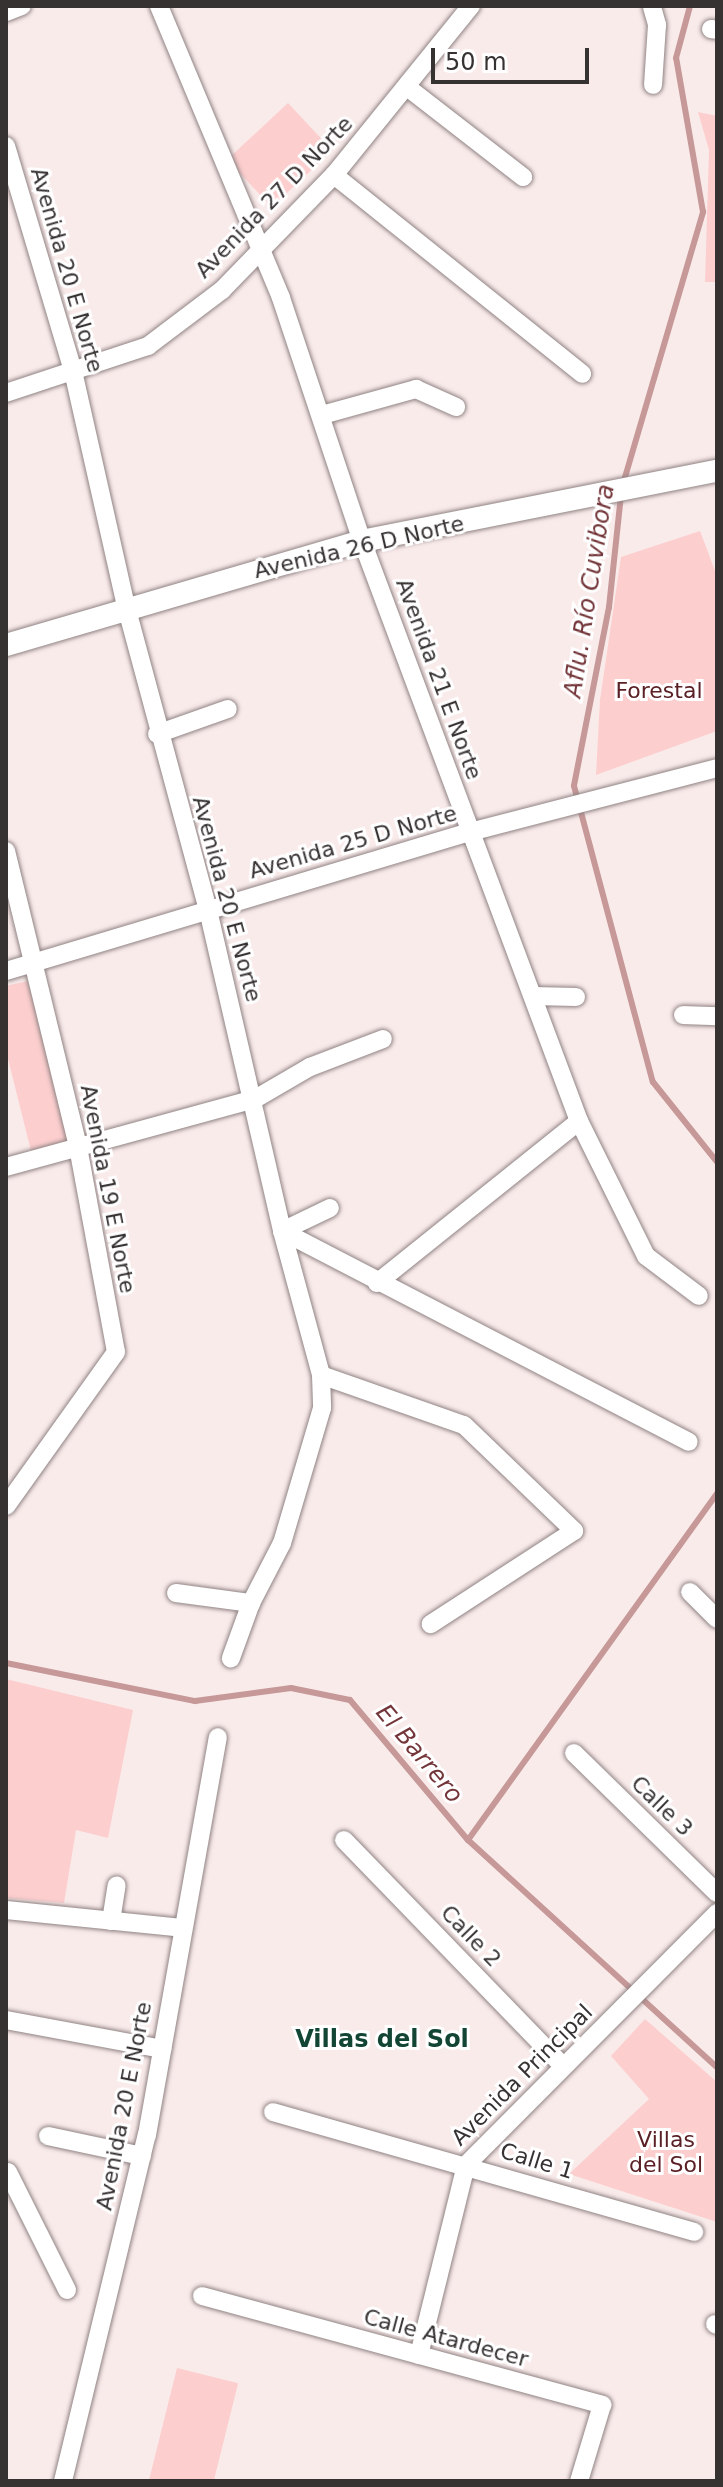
<!DOCTYPE html>
<html>
<head>
<meta charset="utf-8">
<style>
  body { margin:0 }
  #map { position:relative; width:723px; height:2487px; overflow:hidden; background:#faebeb; font-family:"DejaVu Sans",sans-serif }
  div>[style] { position:absolute }
  .green>* { inset:0; background:#fccece; transform-origin:0 0 }
  .stream>* { height:6px; margin:-3px; padding:0 3px; transform-origin:3px; border-radius:3px; background:#c69898 }
  .roads { filter:drop-shadow(0 0 2px #908383) drop-shadow(0 0 2px #908383) }
  .minor>* { height:18px; margin:-9px; padding:0 9px; transform-origin:9px; border-radius:9px; background:#fff }
  .tertiary>* { height:22px; margin:-11px; padding:0 11px; transform-origin:11px; border-radius:11px; background:#fff }
  span { translate:-50% -50%; white-space:nowrap; text-align:center; line-height:1.15; -webkit-text-stroke:6px #fff; paint-order:stroke }
  .street-label { font-size:22px; color:#373232 }
  .park-label { font-size:22px; color:#5b2025 }
  .water-label { font-size:24px; color:#733539; font-style:italic }
  .neighbourhood-label { font-size:24px; color:#134535; font-weight:700 }
  .frame { position:absolute; inset:0; border:8px solid #373232; pointer-events:none }
  .scale { position:absolute; left:431px; top:48px; width:158px; height:36px; box-sizing:border-box; border:4px solid #373232; border-top:0; padding-left:10px; font-size:24px; line-height:28px; white-space:nowrap; color:#373232; -webkit-text-stroke:6px #fff; paint-order:stroke }
</style>
</head>
<body>
<div id="map">
  <div class="green">
    <div style="left:288px;top:103px;width:65px;height:83px;rotate:47deg"></div>
    <div style="clip-path:polygon(698px 112px,717px 116px,717px 282px,705px 282px,709px 150px)"></div>
    <div style="clip-path:polygon(700px 531px,717px 576px,717px 731px,596px 775px,600px 700px,621px 557px)"></div>
    <div style="clip-path:polygon(28px 981px,69px 1141px,31px 1151px,6px 1051px,6px 986px)"></div>
    <div style="clip-path:polygon(6px 1679px,133px 1710px,108px 1838px,76px 1830px,64px 1903px,6px 1898px)"></div>
    <div style="clip-path:polygon(645px 2019px,717px 2082px,717px 2222px,569px 2174px,649px 2099px,611px 2056px)"></div>
    <div style="left:177px;top:2368px;width:63px;height:116px;rotate:14deg"></div>
  </div>
  <div class="stream">
    <div style="left:623px;top:484px;width:284px;rotate:-73.6deg"></div>
    <div style="left:703px;top:212px;width:156px;rotate:-99.9deg"></div>
    <div style="left:676px;top:58px;width:54px;rotate:-74.9deg"></div>
    <div style="left:621px;top:495px;width:113px;rotate:96.1deg"></div>
    <div style="left:609px;top:607px;width:182px;rotate:101.1deg"></div>
    <div style="left:574px;top:786px;width:306px;rotate:75.1deg"></div>
    <div style="left:653px;top:1082px;width:102px;rotate:51.3deg"></div>
    <div style="left:6px;top:1663px;width:193px;rotate:11.4deg"></div>
    <div style="left:195px;top:1701px;width:97px;rotate:-7.7deg"></div>
    <div style="left:291px;top:1688px;width:60px;rotate:11.5deg"></div>
    <div style="left:350px;top:1700px;width:183px;rotate:49.9deg"></div>
    <div style="left:468px;top:1840px;width:337px;rotate:42.4deg"></div>
    <div style="left:468px;top:1840px;width:427px;rotate:-54.3deg"></div>
  </div>
  <div class="roads">
    <div class="minor">
      <div style="left:159px;top:6px;width:316px;rotate:67.3deg"></div>
      <div style="left:281px;top:298px;width:256px;rotate:71.6deg"></div>
      <div style="left:362px;top:541px;width:619px;rotate:69.49deg"></div>
      <div style="left:579px;top:1121px;width:151px;rotate:63.6deg"></div>
      <div style="left:646px;top:1256px;width:66px;rotate:37deg"></div>
      <div style="left:652px;top:7px;width:19px;rotate:74deg"></div>
      <div style="left:657px;top:25px;width:60px;rotate:93.8deg"></div>
      <div style="left:6px;top:12px;width:17px;rotate:-21deg"></div>
      <div style="left:711px;top:29px;width:6px;rotate:9deg"></div>
      <div style="left:407px;top:87px;width:147px;rotate:37.8deg"></div>
      <div style="left:6px;top:146px;width:235px;rotate:73.4deg"></div>
      <div style="left:73px;top:371px;width:241px;rotate:77.3deg"></div>
      <div style="left:126px;top:606px;width:315px;rotate:74.9deg"></div>
      <div style="left:208px;top:910px;width:329px;rotate:77deg"></div>
      <div style="left:282px;top:1231px;width:149px;rotate:74.8deg"></div>
      <div style="left:321px;top:1375px;width:33px;rotate:88deg"></div>
      <div style="left:322px;top:1408px;width:141px;rotate:106.5deg"></div>
      <div style="left:282px;top:1543px;width:68px;rotate:117.3deg"></div>
      <div style="left:251px;top:1603px;width:59px;rotate:110deg"></div>
      <div style="left:334px;top:175px;width:318px;rotate:38.7deg"></div>
      <div style="left:6px;top:393px;width:150px;rotate:-18.3deg"></div>
      <div style="left:148px;top:346px;width:93px;rotate:-37.1deg"></div>
      <div style="left:222px;top:290px;width:161px;rotate:-45.8deg"></div>
      <div style="left:334px;top:175px;width:218px;rotate:-51deg"></div>
      <div style="left:322px;top:415px;width:98px;rotate:-15.5deg"></div>
      <div style="left:416px;top:389px;width:44px;rotate:24.2deg"></div>
      <div style="left:157px;top:734px;width:75px;rotate:-19.4deg"></div>
      <div style="left:6px;top:851px;width:305px;rotate:76.3deg"></div>
      <div style="left:78px;top:1147px;width:208px;rotate:79.5deg"></div>
      <div style="left:116px;top:1352px;width:189px;rotate:125.5deg"></div>
      <div style="left:6px;top:971px;width:484px;rotate:-16.7deg"></div>
      <div style="left:470px;top:832px;width:255px;rotate:-14.5deg"></div>
      <div style="left:533px;top:996px;width:43px;rotate:1.3deg"></div>
      <div style="left:683px;top:1015px;width:34px;rotate:2deg"></div>
      <div style="left:6px;top:1167px;width:258px;rotate:-15.3deg"></div>
      <div style="left:255px;top:1099px;width:64px;rotate:-30.2deg"></div>
      <div style="left:310px;top:1067px;width:78px;rotate:-21deg"></div>
      <div style="left:282px;top:1231px;width:458px;rotate:27.4deg"></div>
      <div style="left:282px;top:1231px;width:53px;rotate:-25.6deg"></div>
      <div style="left:377px;top:1283px;width:259px;rotate:-38.7deg"></div>
      <div style="left:321px;top:1375px;width:151px;rotate:19.3deg"></div>
      <div style="left:464px;top:1425px;width:153px;rotate:43.9deg"></div>
      <div style="left:574px;top:1531px;width:171px;rotate:147deg"></div>
      <div style="left:690px;top:1592px;width:38px;rotate:45deg"></div>
      <div style="left:176px;top:1593px;width:76px;rotate:7.6deg"></div>
      <div style="left:574px;top:1753px;width:200px;rotate:44.4deg"></div>
      <div style="left:344px;top:1840px;width:315px;rotate:45.9deg"></div>
      <div style="left:6px;top:1910px;width:177px;rotate:5.8deg"></div>
      <div style="left:111px;top:1921px;width:36px;rotate:-81deg"></div>
      <div style="left:6px;top:2020px;width:159px;rotate:10.5deg"></div>
      <div style="left:273px;top:2112px;width:438px;rotate:15.9deg"></div>
      <div style="left:48px;top:2136px;width:96px;rotate:12deg"></div>
      <div style="left:8px;top:2172px;width:132px;rotate:63.4deg"></div>
      <div style="left:202px;top:2296px;width:415px;rotate:15.2deg"></div>
      <div style="left:602px;top:2405px;width:79px;rotate:106.8deg"></div>
      <div style="left:715px;top:2324px;width:2px;rotate:27deg"></div>
      <div style="left:419px;top:2355px;width:196px;rotate:-76.1deg"></div>
      <div style="left:466px;top:2165px;width:356px;rotate:-45.1deg"></div>
      <div style="left:63px;top:2481px;width:356px;rotate:-76.4deg"></div>
      <div style="left:147px;top:2135px;width:404px;rotate:-79.9deg"></div>
    </div>
    <div class="tertiary">
      <div style="left:6px;top:645px;width:371px;rotate:-16.3deg"></div>
      <div style="left:362px;top:541px;width:362px;rotate:-11.2deg"></div>
    </div>
  </div>
  <div class="street-label">
    <span style="left:274px;top:197px;rotate:-46deg">Avenida 27 D Norte</span>
    <span style="left:67px;top:270px;rotate:74deg">Avenida 20 E Norte</span>
    <span style="left:359px;top:547px;rotate:-13deg">Avenida 26 D Norte</span>
    <span style="left:439px;top:679px;rotate:70deg">Avenida 21 E Norte</span>
    <span style="left:353px;top:842px;rotate:-16deg">Avenida 25 D Norte</span>
    <span style="left:227px;top:899px;rotate:75deg">Avenida 20 E Norte</span>
    <span style="left:108px;top:1189px;rotate:79deg">Avenida 19 E Norte</span>
    <span style="left:662px;top:1806px;rotate:44deg">Calle 3</span>
    <span style="left:471px;top:1936px;rotate:46deg">Calle 2</span>
    <span style="left:522px;top:2075px;rotate:-45deg">Avenida Principal</span>
    <span style="left:124px;top:2106px;rotate:-79deg">Avenida 20 E Norte</span>
    <span style="left:537px;top:2161px;rotate:17deg">Calle 1</span>
    <span style="left:446px;top:2338px;rotate:15deg">Calle Atardecer</span>
  </div>
  <div class="park-label">
    <span style="left:659px;top:691px">Forestal</span>
    <span style="left:666px;top:2152px">Villas<br>del Sol</span>
  </div>
  <div class="water-label">
    <span style="left:590px;top:591px;rotate:-81deg">Aflu. Río Cuvibora</span>
    <span style="left:419px;top:1754px;rotate:50deg">El Barrero</span>
  </div>
  <div class="neighbourhood-label">
    <span style="left:382px;top:2040px">Villas del Sol</span>
  </div>
  <div class="frame"></div>
  <div class="scale">50 m</div>
</div>
</body>
</html>
